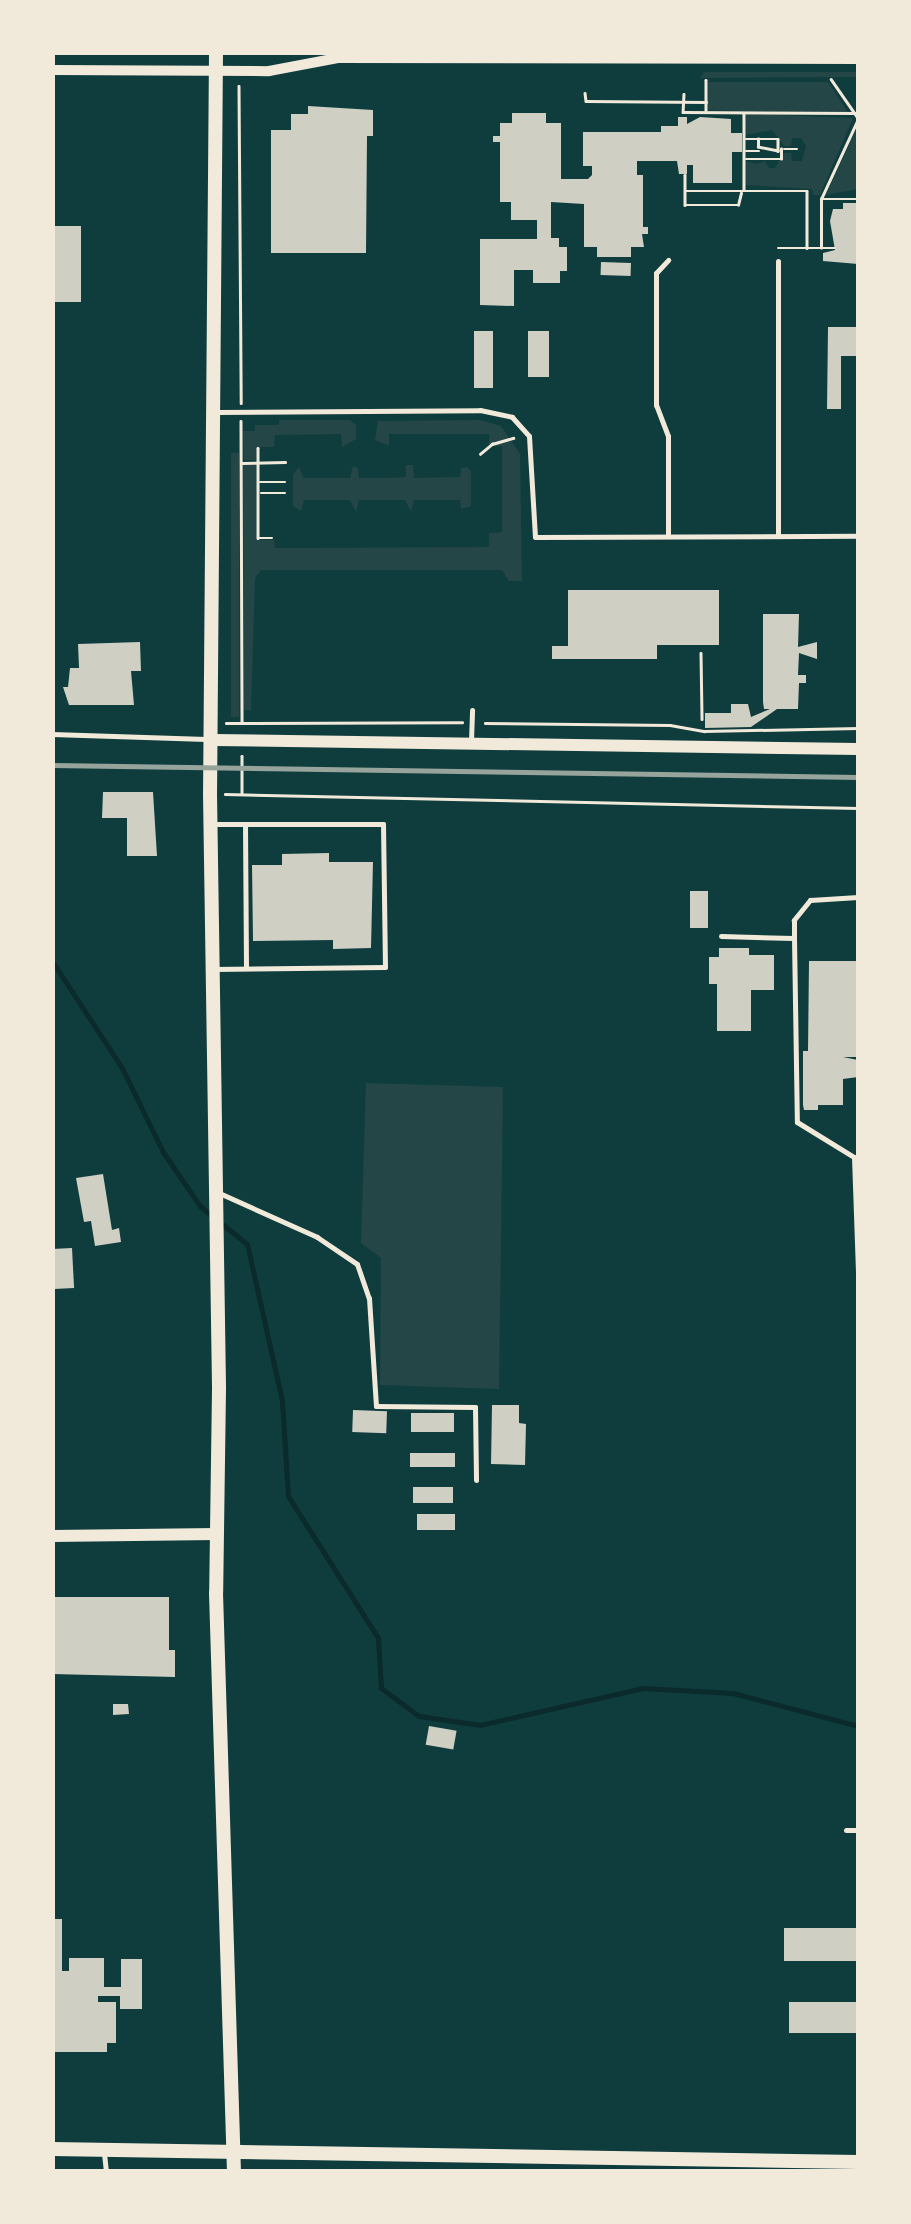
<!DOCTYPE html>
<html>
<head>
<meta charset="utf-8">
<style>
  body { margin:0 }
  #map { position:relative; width:911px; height:2224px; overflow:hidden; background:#0f3d3e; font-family:Arial,sans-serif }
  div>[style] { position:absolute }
  .green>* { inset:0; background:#244646; transform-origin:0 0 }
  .stream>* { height:5px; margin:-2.5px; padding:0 2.5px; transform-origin:2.5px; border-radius:2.5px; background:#0a2a2b }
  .building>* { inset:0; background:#cfcfc3; transform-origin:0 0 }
  .path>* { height:2.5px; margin:-1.25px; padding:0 1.25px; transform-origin:1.25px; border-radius:1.25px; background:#f1e9da }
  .service>* { height:5px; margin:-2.5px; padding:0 2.5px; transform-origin:2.5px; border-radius:2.5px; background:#f1e9da }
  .minor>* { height:10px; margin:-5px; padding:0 5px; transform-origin:5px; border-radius:5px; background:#f1e9da }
  .tertiary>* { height:12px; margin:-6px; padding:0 6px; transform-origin:6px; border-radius:6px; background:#f1e9da }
  .secondary>* { height:14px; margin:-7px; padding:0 7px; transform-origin:7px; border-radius:7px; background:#f1e9da }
  .rail>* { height:5px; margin:-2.5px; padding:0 2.5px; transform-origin:2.5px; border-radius:2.5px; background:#97a49c }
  span { translate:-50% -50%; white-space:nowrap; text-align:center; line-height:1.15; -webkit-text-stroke:10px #f1e9da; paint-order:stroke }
  .frame { position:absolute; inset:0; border:55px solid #f1e9da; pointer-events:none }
</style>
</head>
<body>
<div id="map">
  <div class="green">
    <div style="clip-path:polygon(704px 72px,858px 72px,858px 77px,700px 78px)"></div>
    <div style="clip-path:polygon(708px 82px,828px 82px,849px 114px,708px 110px)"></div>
    <div style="clip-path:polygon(746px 114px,853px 118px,820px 195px,813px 195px,812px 189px,746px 185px,746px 161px,757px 164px,765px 161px,769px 168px,775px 168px,784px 153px,791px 153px,792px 161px,802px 161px,806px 146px,801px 138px,792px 138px,791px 146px,784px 146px,772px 130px,746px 135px)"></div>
    <div style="clip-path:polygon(858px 126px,858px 189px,826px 195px)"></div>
    <div style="clip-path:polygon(279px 420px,350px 420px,356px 425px,356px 439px,342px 447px,341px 434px,275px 435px,274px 447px,257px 447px,256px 460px,244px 460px,243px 431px,255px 431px,255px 425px,279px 425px)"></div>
    <div style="clip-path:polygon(480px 420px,501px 426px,520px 454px,522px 581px,509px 581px,502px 570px,261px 570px,255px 578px,251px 710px,244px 710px,243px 465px,256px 465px,256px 540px,274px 540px,275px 548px,489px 547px,489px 533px,502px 532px,502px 446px,489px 446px,489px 434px,389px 434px,389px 446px,375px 440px,378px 421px)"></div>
    <div style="left:231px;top:453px;width:8px;height:264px"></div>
    <div style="clip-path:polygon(406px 465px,413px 465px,414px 478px,460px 477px,461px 468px,467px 467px,471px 471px,471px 506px,461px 509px,460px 500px,414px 500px,411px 512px,405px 500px,359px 500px,356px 512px,350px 500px,304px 500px,301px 511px,293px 506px,293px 475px,299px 467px,304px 478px,350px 478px,353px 466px,358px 468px,359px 478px,392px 478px,406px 477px)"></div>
    <div style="clip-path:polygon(366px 1083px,503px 1087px,499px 1389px,380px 1385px,381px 1258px,361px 1243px)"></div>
  </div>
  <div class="stream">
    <div style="left:52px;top:961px;width:128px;rotate:56.8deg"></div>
    <div style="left:122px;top:1068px;width:93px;rotate:64deg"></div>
    <div style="left:163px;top:1152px;width:65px;rotate:55.6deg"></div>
    <div style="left:200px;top:1206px;width:16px;rotate:40deg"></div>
    <div style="left:221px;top:1223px;width:33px;rotate:39deg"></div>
    <div style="left:247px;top:1244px;width:161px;rotate:77.4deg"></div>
    <div style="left:282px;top:1401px;width:95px;rotate:86.4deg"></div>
    <div style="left:288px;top:1496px;width:168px;rotate:57.6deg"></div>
    <div style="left:378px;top:1638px;width:50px;rotate:86.6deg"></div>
    <div style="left:381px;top:1688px;width:47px;rotate:36.4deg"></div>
    <div style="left:419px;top:1716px;width:62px;rotate:8.4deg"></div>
    <div style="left:480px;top:1725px;width:167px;rotate:-12.8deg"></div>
    <div style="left:643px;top:1688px;width:90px;rotate:3.2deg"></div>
    <div style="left:733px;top:1693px;width:129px;rotate:14.8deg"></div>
  </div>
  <div class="building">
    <div style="clip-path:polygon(308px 106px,373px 110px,373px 136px,367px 136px,366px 253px,271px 253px,271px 130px,291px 130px,291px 114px,308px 114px)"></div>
    <div style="clip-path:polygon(512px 113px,546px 113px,546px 123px,561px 123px,561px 179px,588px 179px,592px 175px,592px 166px,583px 166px,583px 132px,661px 132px,661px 126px,678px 126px,678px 117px,687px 117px,687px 124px,700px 117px,731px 119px,731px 133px,742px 133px,742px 152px,732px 152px,732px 183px,693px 183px,693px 165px,687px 165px,687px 174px,679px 174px,677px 161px,637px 161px,637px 175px,643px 175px,643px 227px,648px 227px,648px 234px,642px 234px,644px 247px,631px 247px,631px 257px,597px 257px,597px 247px,584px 247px,584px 204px,551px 202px,551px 238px,559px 238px,559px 247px,567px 247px,567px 271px,560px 271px,560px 283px,533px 283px,533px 270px,514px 270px,514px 306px,480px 305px,480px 239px,537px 239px,537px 220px,511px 220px,511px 202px,500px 202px,500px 142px,493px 142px,493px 136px,500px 136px,500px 123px,512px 123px)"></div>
    <div style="clip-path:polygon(843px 203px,858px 203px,858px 264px,823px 261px,823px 253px,835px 250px,830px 221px,833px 209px,843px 209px)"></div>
    <div style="left:52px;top:226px;width:29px;height:76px"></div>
    <div style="left:601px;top:262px;width:30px;height:13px;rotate:2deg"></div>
    <div style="clip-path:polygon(828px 327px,858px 327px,858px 356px,841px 356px,841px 409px,827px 409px)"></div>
    <div style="left:474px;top:331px;width:19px;height:57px"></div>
    <div style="left:528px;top:331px;width:21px;height:46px"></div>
    <div style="clip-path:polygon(568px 590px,719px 590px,719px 645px,657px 645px,657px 659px,552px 659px,552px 646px,568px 646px)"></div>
    <div style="clip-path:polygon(763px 614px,799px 614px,798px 647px,817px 642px,817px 659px,799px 653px,798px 675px,806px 675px,806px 683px,799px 683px,798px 709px,777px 709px,751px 727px,705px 728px,705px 713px,731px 713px,731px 704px,748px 704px,751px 717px,770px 709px,764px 709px,763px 702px)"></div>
    <div style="clip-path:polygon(140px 642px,141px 671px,131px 671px,134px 705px,69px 705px,63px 687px,68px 687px,70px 668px,79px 668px,78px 644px)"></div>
    <div style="clip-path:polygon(103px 792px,153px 792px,157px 856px,127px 856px,127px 818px,102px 818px)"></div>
    <div style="clip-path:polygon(329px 853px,329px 862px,373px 862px,371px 948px,333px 949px,333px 940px,253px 941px,252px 865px,282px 865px,282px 854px)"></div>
    <div style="left:690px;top:891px;width:18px;height:37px"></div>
    <div style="clip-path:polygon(719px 948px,749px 948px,749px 955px,774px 955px,774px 990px,751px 990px,751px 1031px,717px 1031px,717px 984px,709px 984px,709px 957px,719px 957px)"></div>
    <div style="clip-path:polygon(809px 961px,858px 961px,858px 1057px,843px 1057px,858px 1060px,858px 1077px,843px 1079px,843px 1105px,818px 1105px,818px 1110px,804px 1110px,803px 1105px,803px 1051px,808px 1051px)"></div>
    <div style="clip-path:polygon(103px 1174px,112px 1230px,119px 1228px,121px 1242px,95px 1246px,91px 1221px,84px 1222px,76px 1178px)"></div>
    <div style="left:72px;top:1248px;width:40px;height:20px;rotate:87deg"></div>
    <div style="clip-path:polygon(492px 1405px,519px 1405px,519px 1423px,526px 1424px,525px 1465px,491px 1464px)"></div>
    <div style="left:353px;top:1410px;width:34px;height:22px;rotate:2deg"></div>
    <div style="left:411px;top:1413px;width:43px;height:19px"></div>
    <div style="left:410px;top:1453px;width:45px;height:14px"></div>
    <div style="left:413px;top:1487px;width:40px;height:16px"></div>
    <div style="left:417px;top:1514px;width:38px;height:16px"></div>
    <div style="clip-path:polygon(52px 1597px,169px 1597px,169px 1650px,175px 1650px,175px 1677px,52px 1674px)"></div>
    <div style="clip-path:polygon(113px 1704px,128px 1704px,129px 1714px,113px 1715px)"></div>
    <div style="left:429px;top:1726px;width:28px;height:19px;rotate:10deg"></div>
    <div style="clip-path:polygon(52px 1919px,62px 1919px,62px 1971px,69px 1971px,69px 1958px,104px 1958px,104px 1987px,121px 1987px,121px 1959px,142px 1959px,142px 2009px,120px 2009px,120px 1996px,98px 1996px,98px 2002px,116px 2002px,116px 2043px,107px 2043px,107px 2052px,52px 2052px)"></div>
    <div style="left:784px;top:1928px;width:74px;height:33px"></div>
    <div style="left:789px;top:2002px;width:69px;height:31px"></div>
  </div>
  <div class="path">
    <div style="left:831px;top:79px;width:47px;rotate:55.3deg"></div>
    <div style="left:706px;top:80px;width:30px;rotate:90deg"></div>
    <div style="left:239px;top:86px;width:317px;rotate:89.6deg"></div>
    <div style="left:585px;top:93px;width:8px;rotate:83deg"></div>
    <div style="left:586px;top:101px;width:120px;rotate:0.5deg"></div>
    <div style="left:684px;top:94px;width:18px;rotate:93deg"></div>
    <div style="left:683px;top:112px;width:172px;rotate:0.3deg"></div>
    <div style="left:744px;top:113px;width:77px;rotate:90deg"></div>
    <div style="left:746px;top:139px;width:32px"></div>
    <div style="left:778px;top:139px;width:12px;rotate:90deg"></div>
    <div style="left:778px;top:151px;width:20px;rotate:-169deg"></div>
    <div style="left:758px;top:147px;width:8px;rotate:-90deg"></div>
    <div style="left:784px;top:149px;width:13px"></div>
    <div style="left:746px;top:151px;width:13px"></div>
    <div style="left:746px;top:159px;width:35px"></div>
    <div style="left:781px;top:159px;width:10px;rotate:-90deg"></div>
    <div style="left:685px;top:175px;width:30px;rotate:90deg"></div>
    <div style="left:685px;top:205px;width:53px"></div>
    <div style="left:738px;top:205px;width:12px;rotate:-76deg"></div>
    <div style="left:685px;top:191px;width:122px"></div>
    <div style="left:807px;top:191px;width:57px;rotate:90deg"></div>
    <div style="left:822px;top:199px;width:36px"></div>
    <div style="left:778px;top:248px;width:57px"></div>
    <div style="left:821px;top:248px;width:49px;rotate:-90deg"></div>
    <div style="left:821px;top:199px;width:88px;rotate:-65.2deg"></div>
    <div style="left:241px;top:421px;width:302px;rotate:89.8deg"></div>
    <div style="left:258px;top:448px;width:90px;rotate:90deg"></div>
    <div style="left:258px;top:538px;width:14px"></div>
    <div style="left:480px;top:454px;width:16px;rotate:-40deg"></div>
    <div style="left:492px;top:444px;width:22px;rotate:-16deg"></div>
    <div style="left:242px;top:463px;width:43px;rotate:-1.3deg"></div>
    <div style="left:260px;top:482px;width:25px"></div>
    <div style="left:261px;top:493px;width:24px"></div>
    <div style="left:701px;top:653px;width:66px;rotate:89.1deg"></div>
    <div style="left:226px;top:723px;width:236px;rotate:-0.2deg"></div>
    <div style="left:485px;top:723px;width:185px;rotate:0.6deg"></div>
    <div style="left:670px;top:725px;width:35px;rotate:10deg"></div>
    <div style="left:704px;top:731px;width:154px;rotate:-1.1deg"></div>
    <div style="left:242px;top:756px;width:38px;rotate:90deg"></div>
    <div style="left:225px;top:794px;width:633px;rotate:1.27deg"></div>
  </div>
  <div class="service">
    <div style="left:778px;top:261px;width:275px;rotate:90deg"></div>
    <div style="left:217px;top:412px;width:263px;rotate:-0.4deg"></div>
    <div style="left:480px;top:410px;width:33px;rotate:12deg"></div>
    <div style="left:512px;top:417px;width:25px;rotate:48deg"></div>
    <div style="left:529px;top:436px;width:101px;rotate:86.6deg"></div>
    <div style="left:535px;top:537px;width:323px;rotate:-0.2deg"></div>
    <div style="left:668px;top:535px;width:99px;rotate:-90deg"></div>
    <div style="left:668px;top:436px;width:33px;rotate:-111deg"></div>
    <div style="left:656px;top:405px;width:132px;rotate:-90deg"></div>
    <div style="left:656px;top:273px;width:18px;rotate:-47deg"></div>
    <div style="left:52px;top:734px;width:154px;rotate:1.9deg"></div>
    <div style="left:471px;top:741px;width:31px;rotate:-88deg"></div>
    <div style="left:214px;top:824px;width:169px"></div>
    <div style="left:383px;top:824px;width:143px;rotate:89.2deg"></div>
    <div style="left:385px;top:967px;width:171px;rotate:179.3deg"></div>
    <div style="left:245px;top:824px;width:144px;rotate:89.6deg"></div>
    <div style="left:858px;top:897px;width:48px;rotate:176.4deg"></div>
    <div style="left:810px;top:900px;width:26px;rotate:129deg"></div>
    <div style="left:794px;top:920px;width:18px;rotate:90deg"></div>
    <div style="left:794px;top:938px;width:184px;rotate:89.1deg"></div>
    <div style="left:797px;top:1122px;width:67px;rotate:31.6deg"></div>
    <div style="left:854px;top:1157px;width:116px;rotate:88deg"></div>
    <div style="left:721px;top:936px;width:72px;rotate:1.6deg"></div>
    <div style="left:217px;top:1192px;width:110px;rotate:24.2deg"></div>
    <div style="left:317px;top:1237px;width:48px;rotate:34deg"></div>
    <div style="left:357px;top:1264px;width:36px;rotate:71deg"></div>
    <div style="left:369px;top:1298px;width:108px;rotate:86.3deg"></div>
    <div style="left:376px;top:1406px;width:99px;rotate:0.6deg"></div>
    <div style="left:475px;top:1407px;width:73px;rotate:89.2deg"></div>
    <div style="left:846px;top:1830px;width:12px"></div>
    <div style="left:104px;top:2153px;width:19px;rotate:84deg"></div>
  </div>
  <div class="minor">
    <div style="left:52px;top:70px;width:217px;rotate:0.3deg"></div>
    <div style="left:269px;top:71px;width:70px;rotate:-10.7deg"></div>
    <div style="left:338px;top:58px;width:520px;rotate:0.11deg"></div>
  </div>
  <div class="tertiary">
    <div style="left:214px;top:740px;width:644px;rotate:0.8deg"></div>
    <div style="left:52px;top:1536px;width:164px;rotate:-0.7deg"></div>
  </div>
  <div class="secondary">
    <div style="left:216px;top:52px;width:742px;rotate:90.46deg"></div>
    <div style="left:210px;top:794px;width:595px;rotate:89.13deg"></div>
    <div style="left:219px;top:1389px;width:204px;rotate:90.8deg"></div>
    <div style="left:216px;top:1593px;width:579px;rotate:88.22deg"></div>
    <div style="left:52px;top:2149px;width:806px;rotate:0.92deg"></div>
  </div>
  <div class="rail">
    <div style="left:52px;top:765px;width:806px;rotate:0.85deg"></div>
  </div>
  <div class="frame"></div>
</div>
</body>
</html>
